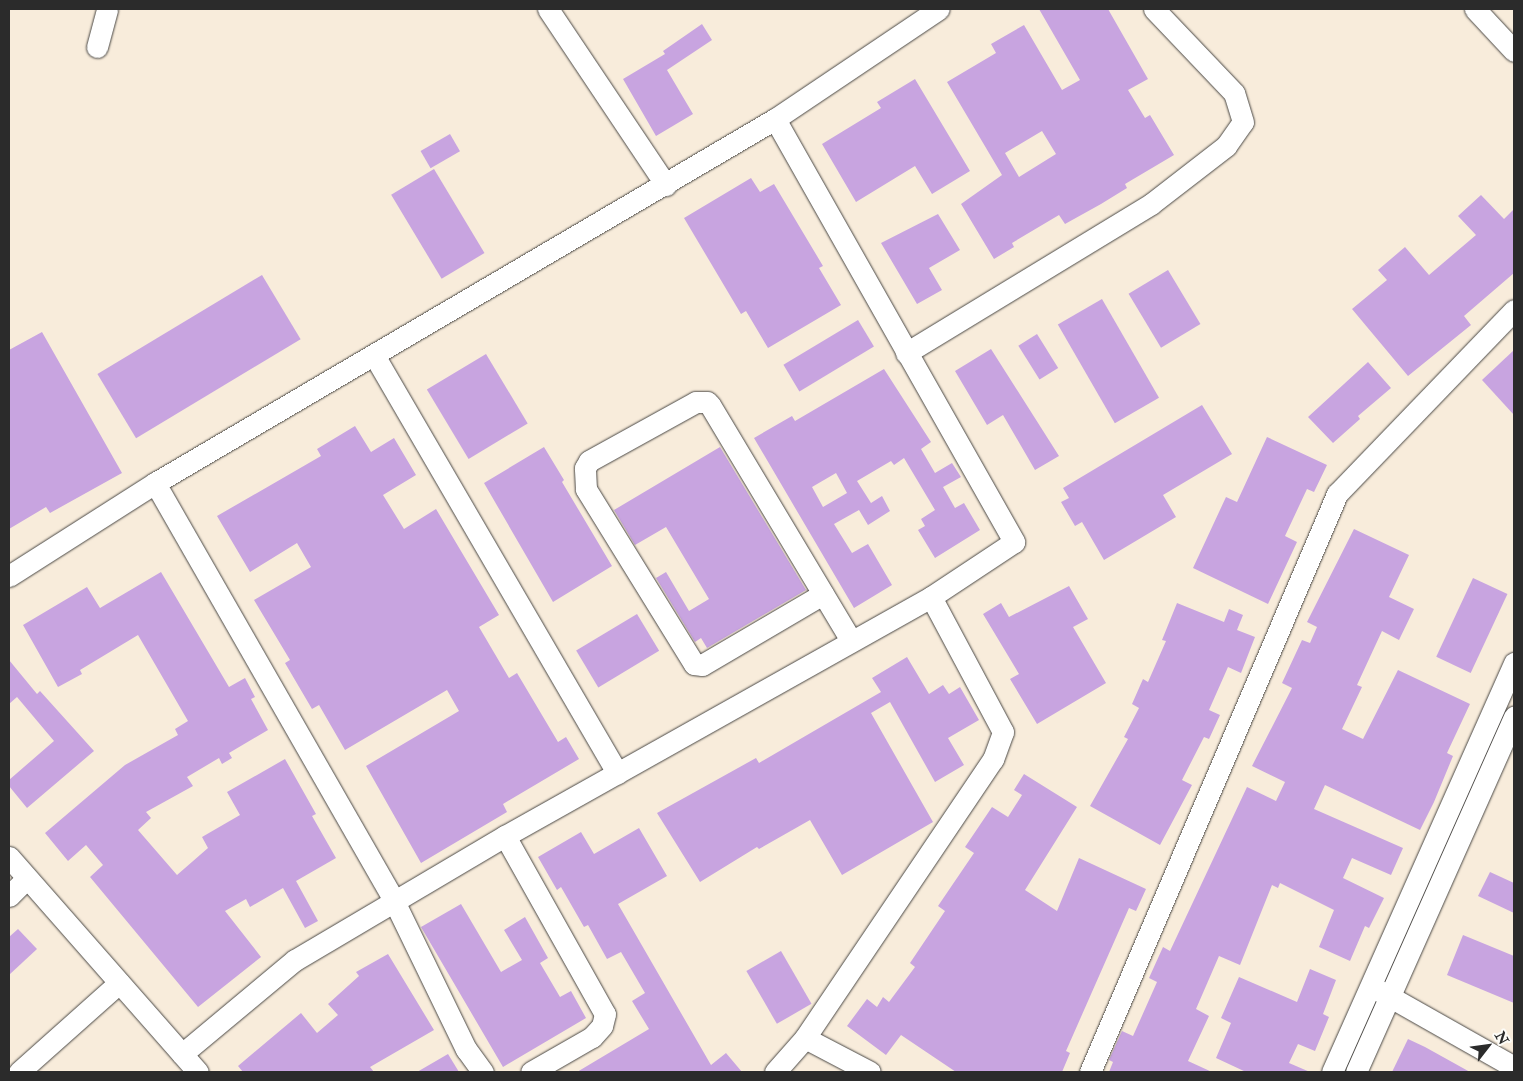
<!DOCTYPE html>
<html>
<head>
<meta charset="utf-8">
<style>
  body { margin:0 }
  #map { position:relative; width:1523px; height:1081px; overflow:hidden; background:#f8ecdb; font-family:"IM FELL Double Pica",serif }
  div>[style] { position:absolute }
  .building>* { inset:0; background:#c8a4e0; transform-origin:0 0 }
  .roads { filter:drop-shadow(0 0 1px #4a4845) drop-shadow(0 0 1px #4a4845) }
  .minor>* { height:21px; margin:-10.5px; padding:0 10.5px; transform-origin:10.5px; border-radius:10.5px; background:#fff }
  span { translate:-50% -50%; white-space:nowrap; text-align:center; line-height:1.15; -webkit-text-stroke:5px #fdfcf7; paint-order:stroke }
  .frame { position:absolute; inset:0; border:10px solid #2b2b2b; pointer-events:none }
  .north { position:absolute; left:1463px; top:1021px; width:50px; height:50px; -webkit-text-stroke:4px #fdfcf7; paint-order:stroke; rotate:60deg; font-size:14px; font-weight:700; line-height:20px; text-align:center; color:#2b2b2b }
  .north::after { content:''; display:block; margin:auto; width:18px; height:22px; background:#2b2b2b; clip-path:polygon(50% 0,100% 100%,50% 72%,0 100%) }
</style>
</head>
<body>
<div id="map">
  <div class="building">
    <div style="clip-path:polygon(evenodd,1039px 9px,1108px 9px,1148px 79px,1128px 90px,1145px 118px,1150px 115px,1174px 155px,1125px 184px,1127px 188px,1101px 204px,1065px 224px,1059px 215px,1012px 243px,1014px 247px,994px 259px,961px 204px,1002px 175px,947px 82px,996px 53px,991px 44px,1024px 25px,1062px 90px,1080px 80px,1039px 9px,1042px 131px,1056px 154px,1019px 177px,1005px 153px,1042px 131px)"></div>
    <div style="clip-path:polygon(702px 24px,712px 40px,667px 70px,693px 114px,656px 136px,623px 79px,665px 54px,663px 51px)"></div>
    <div style="clip-path:polygon(915px 79px,970px 171px,932px 194px,915px 166px,856px 202px,822px 144px,881px 108px,877px 102px)"></div>
    <div style="left:450px;top:134px;width:20px;height:34px;rotate:60deg"></div>
    <div style="left:434px;top:169px;width:98px;height:50px;rotate:59deg"></div>
    <div style="clip-path:polygon(751px 178px,760px 192px,774px 184px,823px 266px,819px 268px,841px 305px,768px 348px,746px 311px,741px 314px,684px 218px)"></div>
    <div style="clip-path:polygon(1481px 195px,1504px 219px,1514px 209px,1514px 273px,1464px 316px,1471px 325px,1408px 376px,1352px 309px,1387px 280px,1378px 270px,1405px 247px,1429px 275px,1476px 235px,1458px 216px)"></div>
    <div style="clip-path:polygon(938px 214px,960px 250px,929px 268px,942px 290px,917px 304px,881px 243px)"></div>
    <div style="left:1168px;top:270px;width:63px;height:46px;rotate:59deg"></div>
    <div style="left:262px;top:275px;width:75px;height:192px;rotate:59deg"></div>
    <div style="left:1102px;top:299px;width:114px;height:51px;rotate:60deg"></div>
    <div style="left:858px;top:320px;width:31px;height:87px;rotate:59deg"></div>
    <div style="clip-path:polygon(42px 332px,122px 473px,50px 513px,46px 507px,9px 529px,9px 350px)"></div>
    <div style="left:1037px;top:334px;width:40px;height:22px;rotate:58deg"></div>
    <div style="clip-path:polygon(991px 349px,1059px 456px,1035px 470px,1003px 415px,987px 425px,955px 371px)"></div>
    <div style="clip-path:polygon(1514px 350px,1514px 415px,1482px 380px)"></div>
    <div style="left:486px;top:354px;width:81px;height:69px;rotate:59deg"></div>
    <div style="clip-path:polygon(1368px 362px,1391px 388px,1358px 416px,1360px 419px,1333px 443px,1308px 417px)"></div>
    <div style="clip-path:polygon(evenodd,884px 369px,931px 442px,921px 449px,935px 473px,952px 463px,961px 477px,943px 487px,955px 508px,964px 503px,980px 530px,935px 558px,918px 530px,925px 526px,921px 519px,935px 510px,904px 458px,894px 465px,891px 461px,857px 481px,871px 503px,882px 496px,890px 511px,868px 525px,859px 510px,834px 524px,852px 553px,868px 544px,892px 585px,854px 608px,754px 438px,792px 416px,795px 421px,884px 369px,836px 473px,847px 493px,823px 507px,812px 487px,836px 473px)"></div>
    <div style="clip-path:polygon(1202px 405px,1232px 454px,1163px 495px,1176px 517px,1104px 560px,1082px 522px,1075px 526px,1061px 502px,1069px 498px,1063px 488px)"></div>
    <div style="clip-path:polygon(355px 426px,371px 452px,394px 438px,416px 475px,383px 495px,404px 529px,436px 509px,499px 615px,479px 627px,509px 678px,517px 673px,558px 742px,566px 737px,579px 759px,503px 804px,507px 812px,421px 863px,366px 766px,459px 711px,447px 690px,345px 750px,319px 705px,312px 709px,285px 663px,290px 660px,254px 600px,311px 567px,297px 543px,250px 572px,217px 516px,321px 456px,317px 449px)"></div>
    <div style="clip-path:polygon(1267px 437px,1327px 465px,1314px 492px,1307px 489px,1285px 536px,1297px 542px,1268px 604px,1193px 568px,1226px 497px,1237px 502px)"></div>
    <div style="clip-path:polygon(544px 447px,564px 480px,562px 482px,612px 566px,553px 602px,484px 483px)"></div>
    <div style="clip-path:polygon(720px 447px,806px 590px,707px 648px,701px 638px,695px 642px,656px 578px,666px 572px,689px 611px,709px 599px,666px 527px,635px 545px,614px 510px)"></div>
    <div style="clip-path:polygon(1354px 529px,1409px 555px,1389px 597px,1414px 609px,1399px 640px,1382px 631px,1357px 685px,1362px 687px,1342px 729px,1363px 739px,1398px 670px,1470px 704px,1447px 753px,1453px 756px,1434px 802px,1420px 830px,1325px 785px,1314px 809px,1403px 848px,1391px 875px,1352px 858px,1343px 878px,1384px 898px,1369px 928px,1365px 926px,1350px 961px,1319px 947px,1334px 910px,1280px 883px,1278px 888px,1272px 885px,1240px 965px,1219px 956px,1196px 1009px,1209px 1016px,1188px 1061px,1212px 1072px,1109px 1072px,1113px 1062px,1109px 1060px,1122px 1031px,1133px 1036px,1157px 982px,1149px 978px,1163px 947px,1170px 951px,1247px 787px,1276px 801px,1285px 782px,1252px 766px,1292px 688px,1282px 683px,1302px 640px,1310px 643px,1317px 627px,1307px 622px)"></div>
    <div style="clip-path:polygon(161px 572px,229px 687px,245px 678px,255px 697px,251px 699px,268px 730px,229px 753px,232px 758px,222px 764px,219px 758px,187px 777px,193px 786px,146px 812px,151px 818px,138px 830px,177px 875px,208px 848px,202px 837px,240px 815px,227px 792px,285px 759px,316px 814px,312px 816px,336px 858px,296px 881px,318px 921px,305px 928px,283px 888px,250px 907px,246px 899px,225px 911px,261px 957px,198px 1007px,90px 877px,103px 865px,86px 845px,68px 861px,45px 833px,125px 765px,178px 735px,175px 729px,188px 721px,138px 635px,80px 670px,82px 674px,58px 687px,23px 625px,87px 587px,100px 608px)"></div>
    <div style="left:1473px;top:578px;width:38px;height:87px;rotate:25deg"></div>
    <div style="clip-path:polygon(1069px 586px,1088px 619px,1073px 627px,1106px 683px,1037px 724px,1010px 679px,1019px 674px,983px 614px,1001px 603px,1009px 617px)"></div>
    <div style="clip-path:polygon(1177px 603px,1224px 622px,1229px 609px,1243px 615px,1237px 630px,1255px 637px,1241px 673px,1228px 667px,1209px 710px,1220px 715px,1209px 739px,1204px 737px,1182px 780px,1192px 785px,1160px 845px,1090px 806px,1128px 739px,1124px 737px,1139px 708px,1132px 704px,1143px 679px,1148px 682px,1166px 641px,1162px 640px)"></div>
    <div style="left:637px;top:614px;width:43px;height:71px;rotate:59deg"></div>
    <div style="clip-path:polygon(907px 657px,929px 694px,943px 685px,949px 694px,960px 687px,979px 720px,948px 738px,964px 765px,935px 782px,890px 702px,871px 713px,933px 822px,842px 875px,810px 820px,759px 849px,757px 847px,700px 882px,657px 813px,756px 758px,759px 763px,881px 692px,872px 678px)"></div>
    <div style="clip-path:polygon(9px 660px,37px 694px,40px 691px,94px 751px,27px 808px,9px 786px,9px 780px,54px 741px,17px 697px,9px 704px)"></div>
    <div style="clip-path:polygon(1024px 774px,1077px 807px,1025px 890px,1057px 911px,1079px 858px,1146px 889px,1136px 911px,1129px 908px,1066px 1051px,1070px 1053px,1062px 1072px,956px 1072px,901px 1035px,886px 1055px,847px 1026px,867px 999px,877px 1007px,883px 997px,889px 1002px,915px 967px,910px 963px,945px 911px,938px 906px,974px 853px,965px 847px,992px 807px,1008px 817px,1022px 795px,1014px 790px)"></div>
    <div style="clip-path:polygon(639px 828px,667px 876px,618px 904px,711px 1065px,726px 1053px,742px 1072px,577px 1072px,649px 1029px,632px 1001px,645px 993px,621px 952px,607px 959px,588px 925px,584px 927px,561px 887px,557px 890px,538px 857px,581px 832px,594px 854px)"></div>
    <div style="clip-path:polygon(1490px 872px,1514px 883px,1514px 913px,1478px 896px)"></div>
    <div style="clip-path:polygon(461px 904px,501px 972px,522px 960px,504px 930px,525px 917px,548px 958px,540px 963px,560px 997px,571px 991px,586px 1018px,503px 1067px,421px 927px)"></div>
    <div style="clip-path:polygon(18px 929px,37px 949px,9px 975px,9px 937px)"></div>
    <div style="clip-path:polygon(1463px 935px,1514px 956px,1514px 1003px,1447px 975px)"></div>
    <div style="left:781px;top:951px;width:61px;height:40px;rotate:60deg"></div>
    <div style="clip-path:polygon(388px 954px,434px 1030px,370px 1067px,374px 1072px,243px 1072px,238px 1066px,301px 1013px,317px 1033px,338px 1015px,328px 1004px,359px 976px,356px 972px)"></div>
    <div style="clip-path:polygon(1310px 969px,1336px 980px,1323px 1014px,1329px 1017px,1315px 1051px,1298px 1044px,1289px 1063px,1310px 1072px,1246px 1072px,1216px 1058px,1231px 1023px,1221px 1018px,1239px 977px,1297px 1002px)"></div>
    <div style="clip-path:polygon(1408px 1039px,1425px 1047px,1470px 1072px,1392px 1072px)"></div>
    <div style="clip-path:polygon(448px 1054px,459px 1072px,417px 1072px)"></div>
  </div>
  <div class="roads">
    <div class="minor">
      <div style="left:548px;top:9px;width:212px;rotate:56.2deg"></div>
      <div style="left:1475px;top:9px;width:57px;rotate:47.1deg"></div>
      <div style="left:97px;top:47px;width:39px;rotate:-75deg"></div>
      <div style="left:775px;top:119px;width:486px;rotate:60.5deg"></div>
      <div style="left:1014px;top:542px;width:100px;rotate:146.5deg"></div>
      <div style="left:931px;top:597px;width:153px;rotate:61.9deg"></div>
      <div style="left:1003px;top:732px;width:29px;rotate:110deg"></div>
      <div style="left:993px;top:759px;width:336px;rotate:124deg"></div>
      <div style="left:805px;top:1038px;width:73px;rotate:27.6deg"></div>
      <div style="left:906px;top:353px;width:287px;rotate:-31.3deg"></div>
      <div style="left:1151px;top:204px;width:95px;rotate:-37.7deg"></div>
      <div style="left:1226px;top:146px;width:29px;rotate:-55deg"></div>
      <div style="left:1243px;top:122px;width:30px;rotate:-107deg"></div>
      <div style="left:1234px;top:93px;width:116px;rotate:-133.6deg"></div>
      <div style="left:374px;top:355px;width:484px;rotate:59.8deg"></div>
      <div style="left:155px;top:483px;width:482px;rotate:60.2deg"></div>
      <div style="left:394px;top:901px;width:165px;rotate:64.1deg"></div>
      <div style="left:466px;top:1049px;width:29px;rotate:54deg"></div>
      <div style="left:9px;top:576px;width:173px;rotate:-32.5deg"></div>
      <div style="left:155px;top:483px;width:719px;rotate:-30.42deg"></div>
      <div style="left:775px;top:119px;width:197px;rotate:-33.9deg"></div>
      <div style="left:823px;top:594px;width:140px;rotate:149.6deg"></div>
      <div style="left:702px;top:665px;width:8px;rotate:-173deg"></div>
      <div style="left:694px;top:664px;width:206px;rotate:-121.7deg"></div>
      <div style="left:586px;top:489px;width:21px;rotate:-93deg"></div>
      <div style="left:585px;top:468px;width:8px;rotate:-60deg"></div>
      <div style="left:589px;top:461px;width:122px;rotate:-28.9deg"></div>
      <div style="left:696px;top:402px;width:11px"></div>
      <div style="left:707px;top:402px;width:4px;rotate:45deg"></div>
      <div style="left:710px;top:405px;width:275px;rotate:59.1deg"></div>
      <div style="left:505px;top:836px;width:204px;rotate:60.7deg"></div>
      <div style="left:605px;top:1014px;width:12px;rotate:104deg"></div>
      <div style="left:602px;top:1026px;width:15px;rotate:132deg"></div>
      <div style="left:592px;top:1037px;width:70px;rotate:150.2deg"></div>
      <div style="left:9px;top:857px;width:286px;rotate:48.7deg"></div>
      <div style="left:9px;top:896px;width:25px;rotate:-45deg"></div>
      <div style="left:1378px;top:990px;width:156px;rotate:29.5deg"></div>
      <div style="left:182px;top:1054px;width:147px;rotate:-39.8deg"></div>
      <div style="left:295px;top:960px;width:244px;rotate:-30.6deg"></div>
      <div style="left:505px;top:836px;width:488px;rotate:-29.3deg"></div>
      <div style="left:19px;top:1072px;width:134px;rotate:-41.7deg"></div>
      <div style="left:775px;top:1072px;width:45px;rotate:-48.6deg"></div>
      <div style="left:1090px;top:1072px;width:629px;rotate:-66.86deg"></div>
      <div style="left:1337px;top:494px;width:255px;rotate:-46.1deg"></div>
      <div style="left:1332px;top:1072px;width:448px;rotate:-66deg"></div>
      <div style="left:1356px;top:1072px;width:389px;rotate:-66deg"></div>
    </div>
  </div>
  <div class="frame"></div>
  <div class="north">N</div>
</div>
</body>
</html>
